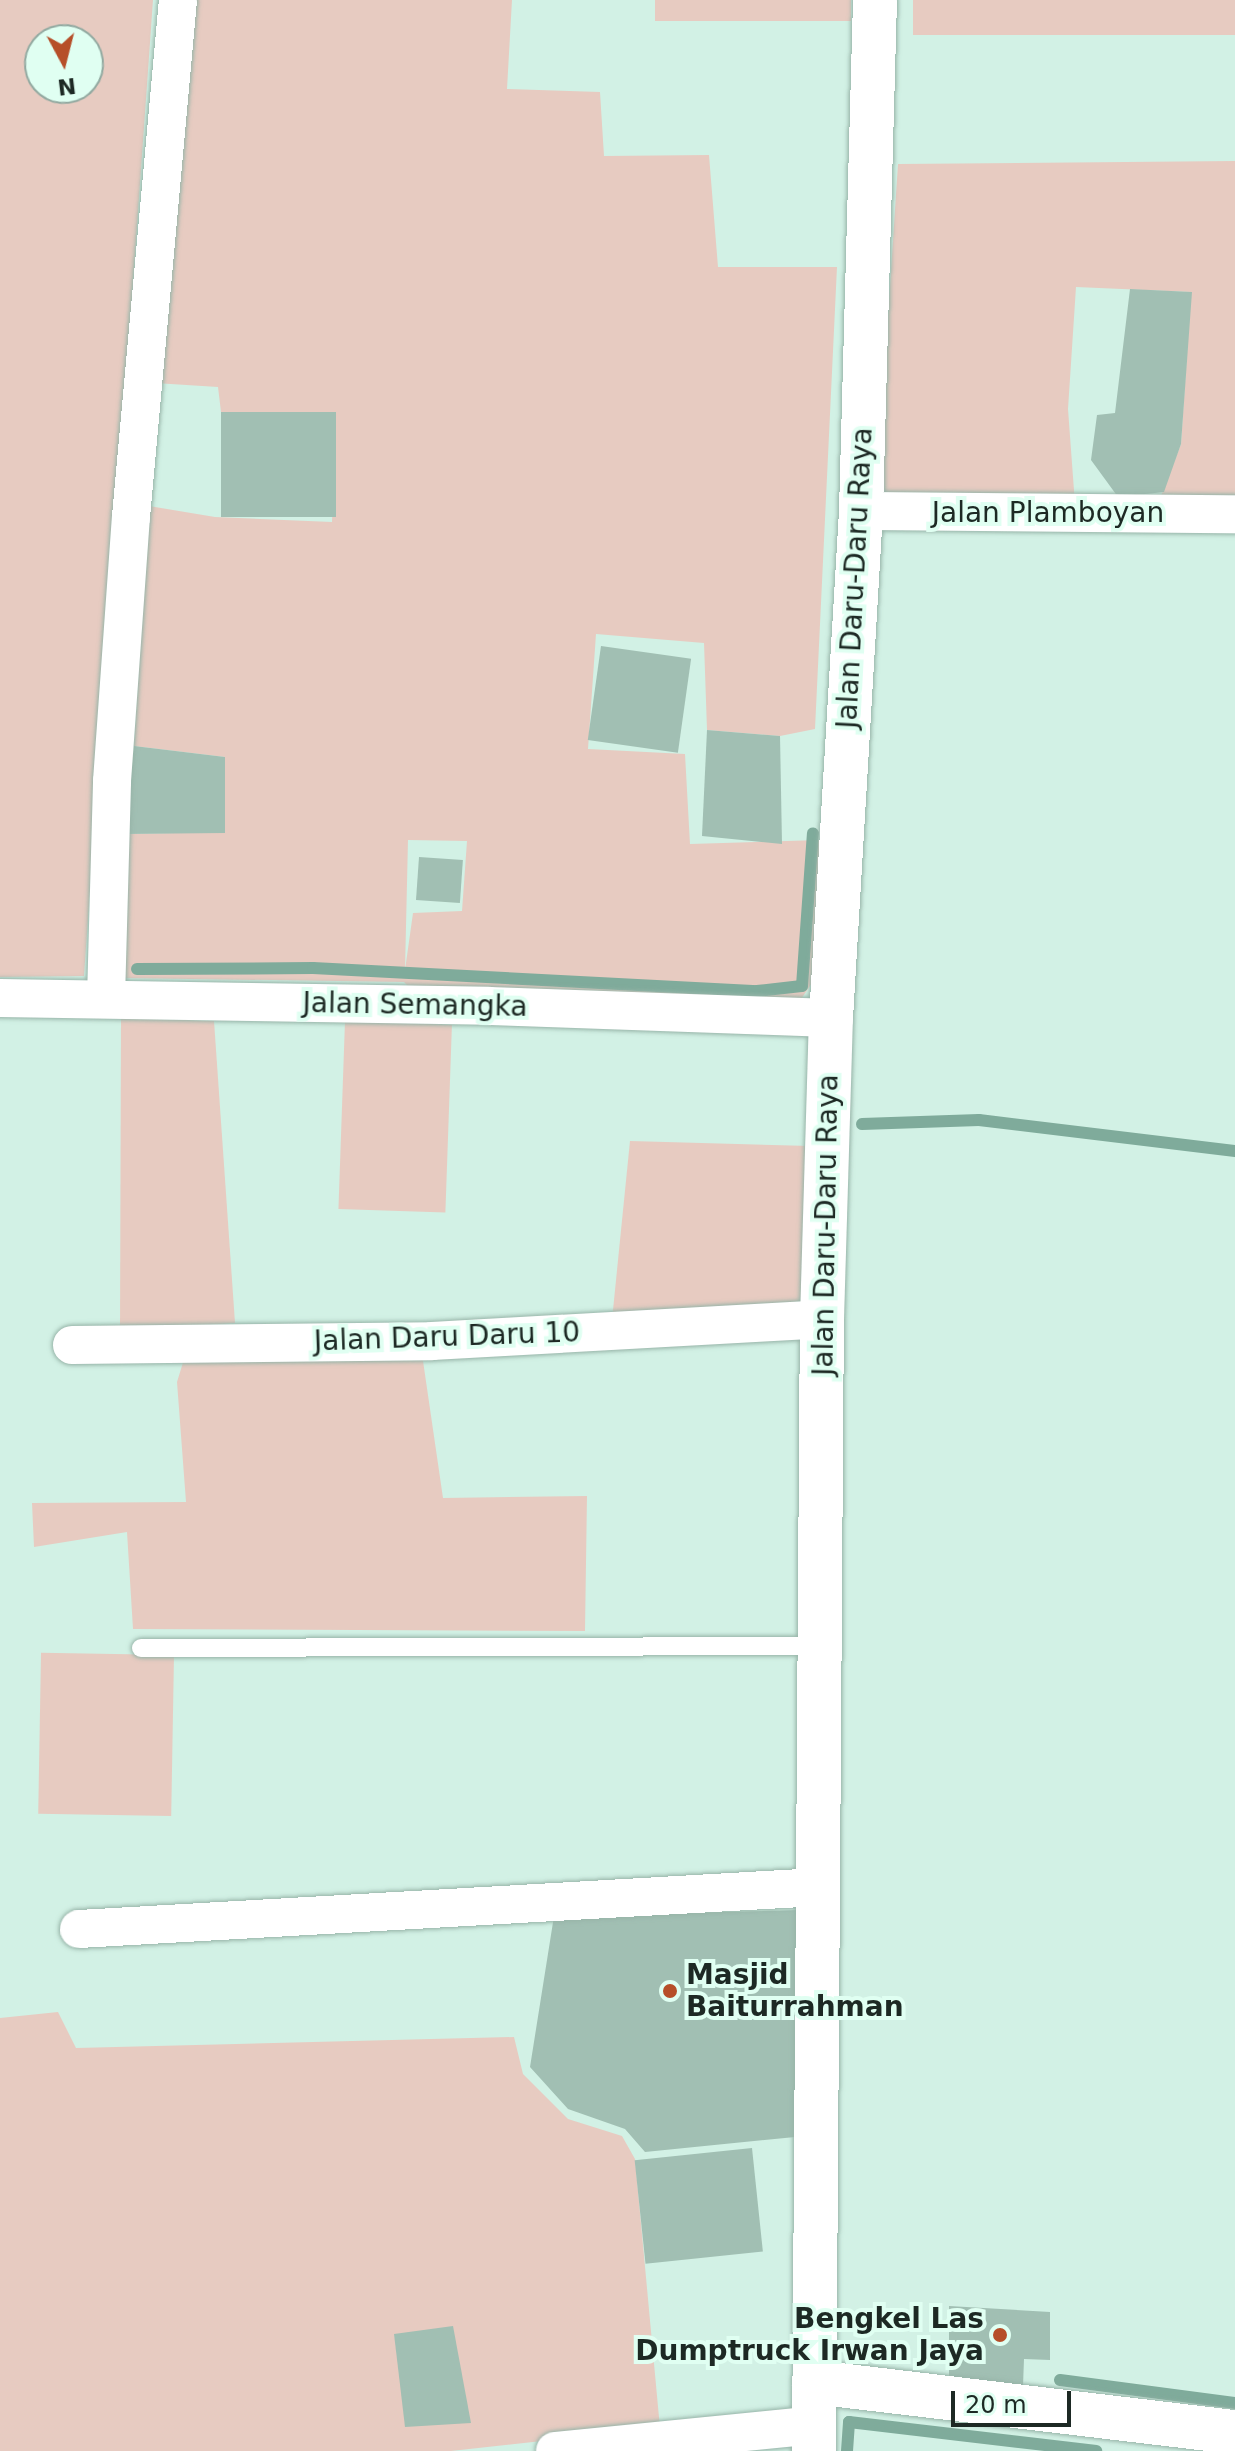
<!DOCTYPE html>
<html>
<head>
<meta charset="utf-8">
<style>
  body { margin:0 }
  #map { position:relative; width:1235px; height:2451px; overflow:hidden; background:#d2f1e5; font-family:"DejaVu Sans",sans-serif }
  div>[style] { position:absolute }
  .green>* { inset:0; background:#e7cbc1; transform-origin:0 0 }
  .stream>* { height:12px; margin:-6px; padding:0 6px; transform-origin:6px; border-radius:6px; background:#7fab9b }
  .building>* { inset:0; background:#a1bfb3; transform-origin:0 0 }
  .roads { filter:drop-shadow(0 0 2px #97b4a8) drop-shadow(0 0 2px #97b4a8) }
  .lane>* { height:18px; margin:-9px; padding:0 9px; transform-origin:9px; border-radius:9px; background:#fff }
  .street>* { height:38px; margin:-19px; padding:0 19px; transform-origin:19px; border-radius:19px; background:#fff }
  .secondary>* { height:44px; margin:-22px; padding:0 22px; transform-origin:22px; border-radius:22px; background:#fff }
  .dots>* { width:22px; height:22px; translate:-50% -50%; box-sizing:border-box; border:4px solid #e0fff2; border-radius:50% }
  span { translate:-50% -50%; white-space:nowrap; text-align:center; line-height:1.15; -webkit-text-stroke:8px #e0fff2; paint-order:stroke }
  .street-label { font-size:28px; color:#1d2924 }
  .poi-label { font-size:28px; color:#1d2924; font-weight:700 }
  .left { translate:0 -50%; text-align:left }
  .right { translate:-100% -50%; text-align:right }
  .north { position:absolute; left:24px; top:24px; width:80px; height:80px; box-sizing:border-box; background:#e0fff2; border:2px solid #92a9a0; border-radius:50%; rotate:173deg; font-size:22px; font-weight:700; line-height:32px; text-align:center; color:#1d2924 }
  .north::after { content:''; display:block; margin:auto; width:28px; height:36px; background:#b64f29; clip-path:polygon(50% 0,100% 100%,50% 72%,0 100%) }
  .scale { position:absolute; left:951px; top:2391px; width:120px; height:36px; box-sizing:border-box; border:4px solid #1d2924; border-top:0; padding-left:10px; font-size:24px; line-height:28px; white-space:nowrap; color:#1d2924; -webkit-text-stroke:6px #e0fff2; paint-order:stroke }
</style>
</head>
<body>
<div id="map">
  <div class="green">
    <div style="clip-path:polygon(evenodd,0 0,153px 0,84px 976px,0 977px,0 0,40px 40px,88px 40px,88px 88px,40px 88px,40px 40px)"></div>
    <div style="clip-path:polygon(evenodd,191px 0,512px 0,507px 89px,600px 92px,604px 156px,709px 155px,718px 267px,837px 267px,815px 729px,780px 736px,707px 730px,704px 643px,596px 634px,588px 749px,685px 754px,690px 844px,820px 840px,812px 983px,799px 1002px,409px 987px,404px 982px,123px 978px,124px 834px,225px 832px,225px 757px,134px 746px,149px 506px,215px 517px,332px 522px,336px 412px,221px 412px,218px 387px,155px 383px,191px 0,408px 840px,467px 841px,462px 911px,413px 913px,405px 970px,408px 840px)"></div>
    <div style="left:655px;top:0;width:196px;height:21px"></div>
    <div style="left:913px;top:0;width:322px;height:35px"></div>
    <div style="clip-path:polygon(1235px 161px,1235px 506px,1156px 509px,1181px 444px,1191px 292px,1076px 287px,1068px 409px,1075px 504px,876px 501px,898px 164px)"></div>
    <div style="clip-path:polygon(121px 1018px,214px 1021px,235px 1323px,120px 1331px)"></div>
    <div style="left:345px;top:1021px;width:107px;height:188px;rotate:2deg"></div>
    <div style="clip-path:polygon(630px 1141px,811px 1146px,806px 1310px,612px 1320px)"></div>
    <div style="clip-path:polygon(422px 1354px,443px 1498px,587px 1496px,585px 1631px,133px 1629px,127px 1532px,34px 1547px,32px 1503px,186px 1502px,177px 1382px,185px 1356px)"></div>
    <div style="left:174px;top:1655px;width:161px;height:133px;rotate:91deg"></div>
    <div style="clip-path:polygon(58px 2012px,76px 2048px,514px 2037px,523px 2074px,568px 2119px,622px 2136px,635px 2159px,660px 2428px,451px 2451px,0 2451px,0 2018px)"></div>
  </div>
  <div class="stream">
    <div style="left:137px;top:969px;width:176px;rotate:-0.3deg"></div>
    <div style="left:313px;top:968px;width:445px;rotate:3deg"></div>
    <div style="left:757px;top:991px;width:45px;rotate:-6.3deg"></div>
    <div style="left:802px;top:986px;width:153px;rotate:-85.9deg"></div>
    <div style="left:862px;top:1124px;width:117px;rotate:-2deg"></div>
    <div style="left:979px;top:1120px;width:258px;rotate:6.9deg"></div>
    <div style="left:1060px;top:2380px;width:177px;rotate:7.5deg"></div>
    <div style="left:847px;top:2451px;width:29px;rotate:-86deg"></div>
    <div style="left:849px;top:2422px;width:249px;rotate:6.7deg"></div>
  </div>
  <div class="building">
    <div style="clip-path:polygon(1130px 289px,1192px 292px,1181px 444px,1164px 492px,1118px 497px,1091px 460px,1097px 415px,1115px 413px)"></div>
    <div style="left:221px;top:412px;width:115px;height:105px"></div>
    <div style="left:601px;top:646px;width:91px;height:95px;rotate:8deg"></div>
    <div style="clip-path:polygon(707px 730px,780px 736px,782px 844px,702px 836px)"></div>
    <div style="clip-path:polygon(134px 746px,225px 757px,225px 833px,124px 834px)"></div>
    <div style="left:419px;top:857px;width:44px;height:43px;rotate:4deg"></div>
    <div style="clip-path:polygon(800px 1910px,795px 2137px,645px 2152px,625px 2129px,568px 2109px,530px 2067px,554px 1916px)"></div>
    <div style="left:752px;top:2148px;width:104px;height:118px;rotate:84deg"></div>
    <div style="clip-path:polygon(949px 2306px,1050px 2312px,1050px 2360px,1024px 2359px,1023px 2386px,949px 2379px)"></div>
    <div style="clip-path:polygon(453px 2326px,471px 2423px,405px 2427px,394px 2334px)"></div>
  </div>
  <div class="roads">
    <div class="lane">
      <div style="left:141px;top:1648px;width:678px;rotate:-0.17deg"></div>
    </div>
    <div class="street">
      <div style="left:861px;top:511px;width:374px;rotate:0.5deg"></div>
      <div style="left:0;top:998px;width:488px;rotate:0.9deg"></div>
      <div style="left:488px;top:1006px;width:343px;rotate:2deg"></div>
      <div style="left:106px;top:998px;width:217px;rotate:-88.4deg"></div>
      <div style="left:112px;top:781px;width:265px;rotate:-85.9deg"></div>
      <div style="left:131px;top:517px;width:519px;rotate:-84.81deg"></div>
      <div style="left:72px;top:1345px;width:360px;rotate:-0.6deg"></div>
      <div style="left:432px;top:1341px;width:391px;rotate:-3.2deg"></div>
      <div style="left:79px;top:1929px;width:741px;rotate:-3.25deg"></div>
      <div style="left:555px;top:2451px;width:260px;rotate:-5.7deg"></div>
    </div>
    <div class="secondary">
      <div style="left:814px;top:2382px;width:424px;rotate:6.8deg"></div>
      <div style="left:814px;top:2451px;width:1132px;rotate:-89.6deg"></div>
      <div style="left:822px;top:1319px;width:301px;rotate:-88.3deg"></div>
      <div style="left:831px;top:1018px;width:508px;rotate:-86.61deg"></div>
      <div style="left:861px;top:511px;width:511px;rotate:-88.43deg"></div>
    </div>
  </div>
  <div class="dots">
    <div style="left:670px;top:1991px;background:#b64f29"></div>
    <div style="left:1000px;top:2335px;background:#b64f29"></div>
  </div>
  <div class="street-label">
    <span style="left:1048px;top:513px">Jalan Plamboyan</span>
    <span style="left:855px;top:578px;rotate:-87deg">Jalan Daru-Daru Raya</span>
    <span style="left:415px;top:1005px;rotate:1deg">Jalan Semangka</span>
    <span style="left:826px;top:1225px;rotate:-89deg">Jalan Daru-Daru Raya</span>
    <span style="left:447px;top:1337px;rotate:-2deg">Jalan Daru Daru 10</span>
  </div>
  <div class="poi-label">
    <span class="left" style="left:686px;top:1991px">Masjid<br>Baiturrahman</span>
    <span class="right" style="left:984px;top:2335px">Bengkel Las<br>Dumptruck Irwan Jaya</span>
  </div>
  <div class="north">N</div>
  <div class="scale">20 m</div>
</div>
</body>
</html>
